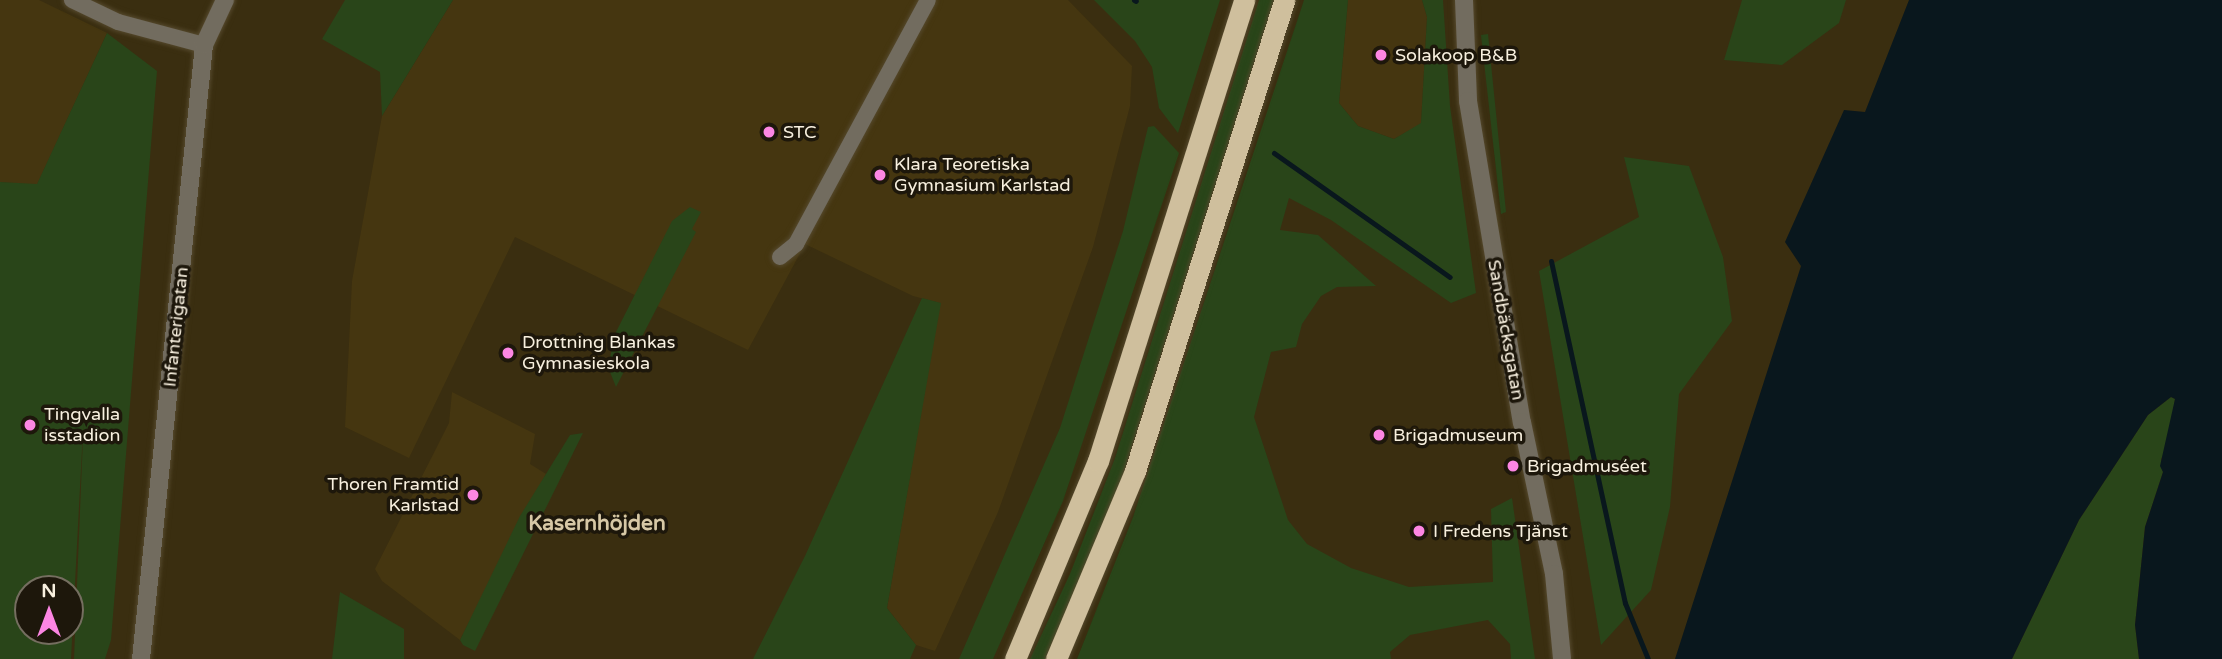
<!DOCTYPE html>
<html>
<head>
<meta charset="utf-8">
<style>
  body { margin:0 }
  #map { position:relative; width:2222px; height:659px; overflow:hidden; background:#3a2e10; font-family:"Varela Round",sans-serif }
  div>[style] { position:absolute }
  .built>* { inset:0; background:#453610 }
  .green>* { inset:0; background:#294519 }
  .water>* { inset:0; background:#09171d }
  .stream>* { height:5px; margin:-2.5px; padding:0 2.5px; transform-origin:2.5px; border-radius:2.5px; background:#09171d }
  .roads { filter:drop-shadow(0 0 2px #55492d) drop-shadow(0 0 2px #55492d) }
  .minor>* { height:16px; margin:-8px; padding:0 8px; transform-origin:8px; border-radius:8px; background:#726c5f }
  .tertiary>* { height:18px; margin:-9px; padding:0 9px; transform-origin:9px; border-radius:9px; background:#726c5f }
  .motorway>* { height:21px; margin:-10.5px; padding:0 10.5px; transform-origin:10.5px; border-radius:10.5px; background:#cfbf9d }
  .dots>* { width:19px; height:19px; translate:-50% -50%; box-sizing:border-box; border:4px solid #1d170b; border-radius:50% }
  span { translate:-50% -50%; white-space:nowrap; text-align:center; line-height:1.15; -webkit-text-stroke:7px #1d170b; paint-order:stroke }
  .poi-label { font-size:18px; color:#f8f0df }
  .left { translate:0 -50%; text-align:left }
  .right { translate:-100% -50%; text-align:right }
  .street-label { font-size:18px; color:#f8f0df }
  .quarter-label { font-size:21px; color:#d7c8a6; font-weight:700 }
  .north { position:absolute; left:14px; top:575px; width:70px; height:70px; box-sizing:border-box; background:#1d170b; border:2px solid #756e60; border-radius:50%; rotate:0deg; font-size:19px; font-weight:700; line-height:28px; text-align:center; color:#f8f0df }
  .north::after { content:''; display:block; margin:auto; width:24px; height:32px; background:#fc86e3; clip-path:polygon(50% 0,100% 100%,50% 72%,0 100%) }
</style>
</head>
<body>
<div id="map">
  <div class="built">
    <div style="clip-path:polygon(0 0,39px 0,107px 33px,37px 185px,0 182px)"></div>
    <div style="clip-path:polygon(453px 0,1068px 0,1132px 66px,1130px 106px,1093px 247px,998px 512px,935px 651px,916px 645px,887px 608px,940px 303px,913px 296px,805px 244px,748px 350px,515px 237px,409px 458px,345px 427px,352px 281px,382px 116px)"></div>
    <div style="clip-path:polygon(1348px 0,1422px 0,1427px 17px,1421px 124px,1394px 139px,1358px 126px,1339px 103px)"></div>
    <div style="clip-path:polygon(452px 392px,535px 434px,530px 464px,546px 474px,460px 640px,382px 581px,375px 569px,449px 423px)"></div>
  </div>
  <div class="green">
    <div style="clip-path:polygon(345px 0,453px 0,382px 116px,380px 72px,322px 39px)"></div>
    <div style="clip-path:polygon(1094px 0,1220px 0,1178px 133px,1159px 108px,1152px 67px,1135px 41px)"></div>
    <div style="clip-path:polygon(1259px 0,1274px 0,1116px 496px,1045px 659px,1030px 659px,1070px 574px,1115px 458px)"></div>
    <div style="clip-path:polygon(1304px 0,1348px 0,1339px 103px,1358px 126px,1394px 139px,1421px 123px,1427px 17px,1422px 0,1443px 0,1450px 106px,1476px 293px,1451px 303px,1331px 220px,1289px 198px,1280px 230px,1318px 235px,1376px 286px,1337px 287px,1321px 296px,1302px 324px,1296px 347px,1271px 352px,1254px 417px,1288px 520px,1307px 544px,1351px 568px,1409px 587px,1493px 582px,1491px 509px,1512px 498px,1535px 659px,1511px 659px,1510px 644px,1488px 620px,1410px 635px,1390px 652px,1391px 659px,1077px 659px,1133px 517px)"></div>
    <div style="clip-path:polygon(1742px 0,1846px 0,1839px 23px,1782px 65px,1724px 60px)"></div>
    <div style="clip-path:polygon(evenodd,107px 33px,157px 71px,111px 640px,105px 659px,74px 659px,84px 412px,71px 659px,0 659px,0 182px,37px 184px,107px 33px,70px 589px,70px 631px,28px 631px,28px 589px,70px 589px)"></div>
    <div style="clip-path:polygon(1488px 34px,1506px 212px,1501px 214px,1481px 35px)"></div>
    <div style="clip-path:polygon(1154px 126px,1179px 153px,1063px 501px,993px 659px,959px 659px,1060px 428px,1123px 231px,1148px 127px)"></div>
    <div style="clip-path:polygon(1624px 157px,1689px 166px,1723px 257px,1732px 321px,1679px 394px,1670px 507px,1651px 590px,1601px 645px,1539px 271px,1639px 217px)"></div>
    <div style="clip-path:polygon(690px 207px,701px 212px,692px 229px,696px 232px,616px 387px,608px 367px,615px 334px,672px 221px)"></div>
    <div style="clip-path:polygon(922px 298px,941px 303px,887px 608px,916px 645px,910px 659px,753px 659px,805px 556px)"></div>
    <div style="clip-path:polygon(2171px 397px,2175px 399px,2168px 446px,2161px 459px,2163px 472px,2145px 527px,2135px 625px,2139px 659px,2012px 659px,2079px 520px,2148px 415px)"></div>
    <div style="clip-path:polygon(583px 433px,475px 651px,463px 645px,460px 640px,520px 516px,570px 435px)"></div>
    <div style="clip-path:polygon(340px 592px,404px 629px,404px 659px,332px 659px)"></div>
  </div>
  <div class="water">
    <div style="clip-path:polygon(1909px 0,2222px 0,2222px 659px,2139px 659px,2135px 625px,2145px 527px,2163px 472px,2160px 466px,2175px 399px,2171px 397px,2148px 415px,2079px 520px,2012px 659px,1675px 659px,1801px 266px,1785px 242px,1844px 110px,1865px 112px)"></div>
  </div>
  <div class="stream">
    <div style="left:1134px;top:0;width:2px;rotate:27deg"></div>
    <div style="left:1274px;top:153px;width:215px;rotate:35.2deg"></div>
    <div style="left:1551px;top:261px;width:350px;rotate:77.8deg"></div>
    <div style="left:1625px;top:603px;width:61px;rotate:67.7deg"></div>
  </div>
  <div class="roads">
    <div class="minor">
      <div style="left:72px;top:0;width:51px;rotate:25.6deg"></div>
      <div style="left:118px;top:22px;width:89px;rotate:15deg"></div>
      <div style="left:780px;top:257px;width:21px;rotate:-39deg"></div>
      <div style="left:796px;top:244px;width:277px;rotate:-61.6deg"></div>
    </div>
    <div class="tertiary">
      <div style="left:1464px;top:0;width:101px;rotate:87.7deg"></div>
      <div style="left:1468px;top:101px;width:326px;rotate:80.5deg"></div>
      <div style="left:1522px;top:422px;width:155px;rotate:78.1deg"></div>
      <div style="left:1554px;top:574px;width:85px;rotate:84.6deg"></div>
      <div style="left:141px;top:659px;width:617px;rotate:-84.14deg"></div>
      <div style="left:204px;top:45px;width:50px;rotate:-65deg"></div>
    </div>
    <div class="motorway">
      <div style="left:1015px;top:659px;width:215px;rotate:-67.3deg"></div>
      <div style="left:1098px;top:461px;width:484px;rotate:-72.4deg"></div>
      <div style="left:1056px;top:659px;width:204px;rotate:-67.2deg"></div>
      <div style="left:1135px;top:471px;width:494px;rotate:-72.4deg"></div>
    </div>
  </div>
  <div class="dots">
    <div style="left:1381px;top:55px;background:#fc86e3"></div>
    <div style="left:769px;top:132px;background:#fc86e3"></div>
    <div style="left:880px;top:175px;background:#fc86e3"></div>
    <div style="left:508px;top:353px;background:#fc86e3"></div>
    <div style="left:30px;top:425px;background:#fc86e3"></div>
    <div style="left:1379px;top:435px;background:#fc86e3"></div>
    <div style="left:1513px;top:466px;background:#fc86e3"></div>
    <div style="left:473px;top:495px;background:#fc86e3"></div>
    <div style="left:1419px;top:531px;background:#fc86e3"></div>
  </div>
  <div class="poi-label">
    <span class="left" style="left:1395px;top:55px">Solakoop B&amp;B</span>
    <span class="left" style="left:783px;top:132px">STC</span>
    <span class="left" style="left:894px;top:175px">Klara Teoretiska<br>Gymnasium Karlstad</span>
    <span class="left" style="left:522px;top:353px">Drottning Blankas<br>Gymnasieskola</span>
    <span class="left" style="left:44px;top:425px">Tingvalla<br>isstadion</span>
    <span class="left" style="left:1393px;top:435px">Brigadmuseum</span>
    <span class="left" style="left:1527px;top:466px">Brigadmuséet</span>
    <span class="right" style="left:459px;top:495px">Thoren Framtid<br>Karlstad</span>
    <span class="left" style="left:1433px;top:531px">I Fredens Tjänst</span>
  </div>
  <div class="street-label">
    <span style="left:176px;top:327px;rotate:-84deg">Infanterigatan</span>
    <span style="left:1506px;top:330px;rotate:80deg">Sandbäcksgatan</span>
  </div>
  <div class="quarter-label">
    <span style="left:597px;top:524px">Kasernhöjden</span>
  </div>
  <div class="north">N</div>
</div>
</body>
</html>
